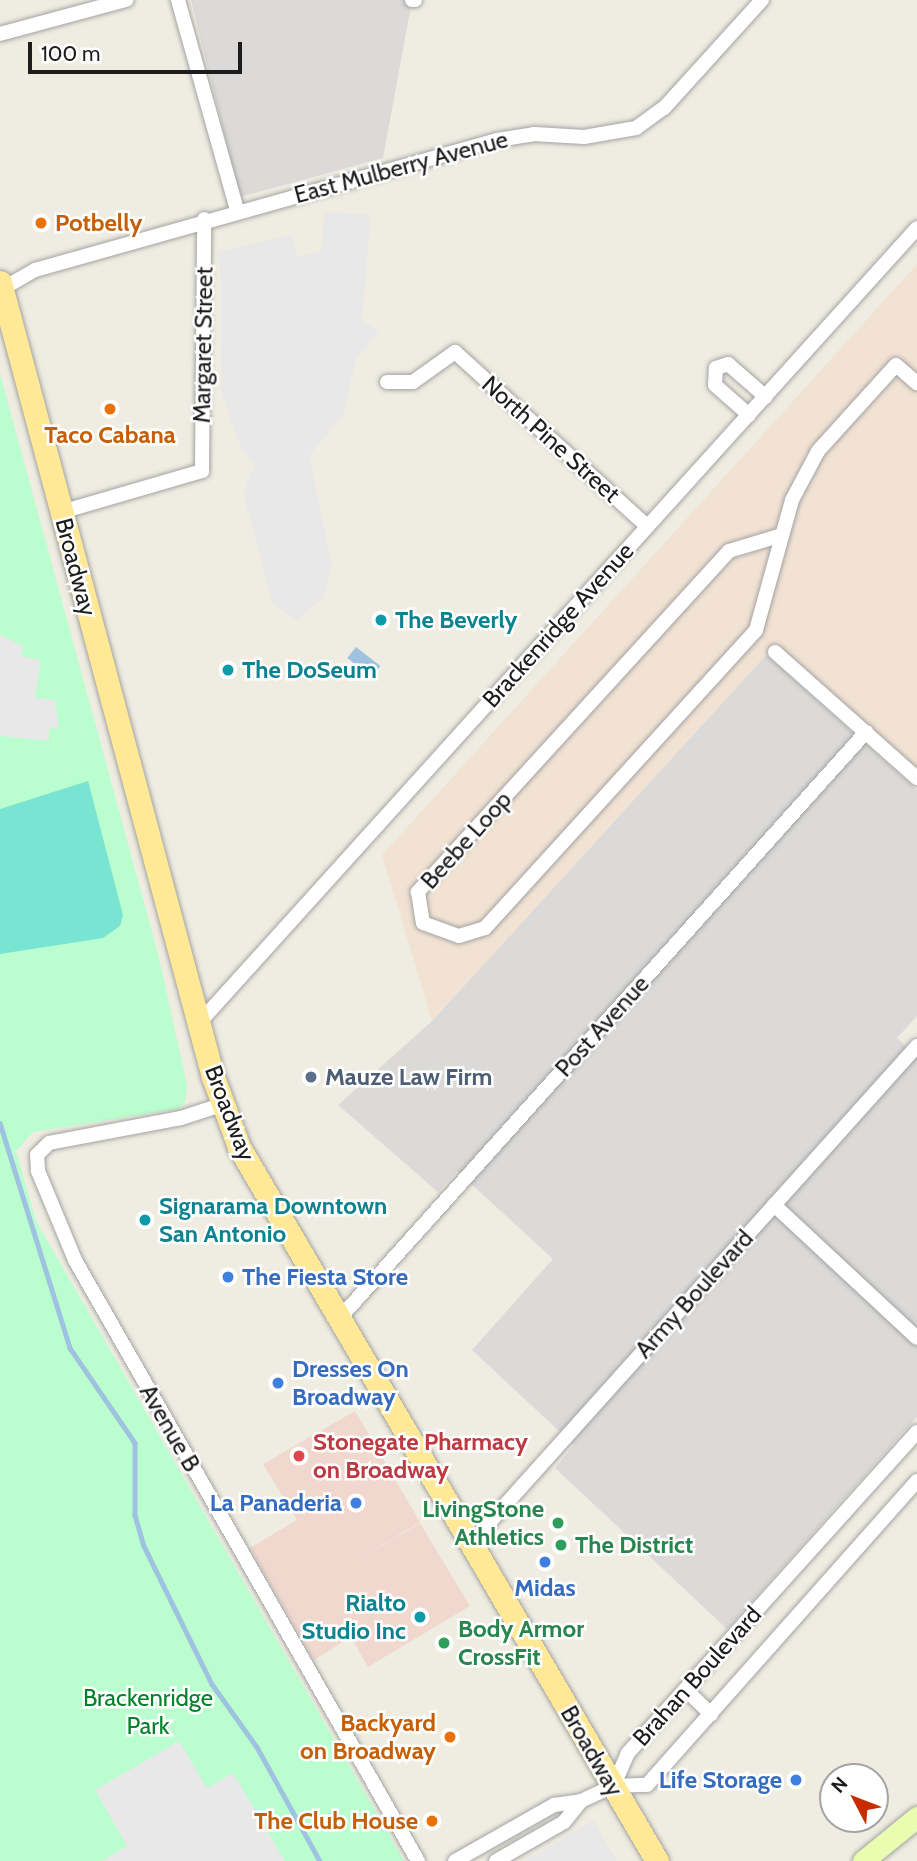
<!DOCTYPE html>
<html>
<head>
<meta charset="utf-8">
<style>
  body { margin:0 }
  #map { position:relative; width:917px; height:1861px; overflow:hidden; background:#efede1; font-family:Cabin,sans-serif }
  div>[style] { position:absolute }
  .residential>* { inset:0; background:#dbdad9 }
  .commercial>* { inset:0; background:#f1d8cf }
  .military>* { inset:0; background:#f2e2d3 }
  .park>* { inset:0; background:#bafdce }
  .pitch>* { inset:0; background:#79e4d2 }
  .parking>* { inset:0; background:#e8e8e8 }
  .water>* { inset:0; background:#9ec2e0; transform-origin:0 0 }
  .stream>* { height:4.5px; margin:-2.25px; padding:0 2.25px; transform-origin:2.25px; border-radius:2.25px; background:#9ec2e0 }
  .roads { filter:drop-shadow(0 0 2px #a3a3a3) drop-shadow(0 0 2px #a3a3a3) }
  .street>* { height:14px; margin:-7px; padding:0 7px; transform-origin:7px; border-radius:7px; background:#fff }
  .secondary>* { height:21px; margin:-10.5px; padding:0 10.5px; transform-origin:10.5px; border-radius:10.5px; background:#e9fdb1 }
  .primary>* { height:23px; margin:-11.5px; padding:0 11.5px; transform-origin:11.5px; border-radius:11.5px; background:#ffe996 }
  .dots>* { width:19px; height:19px; translate:-50% -50%; box-sizing:border-box; border:4px solid #fff; border-radius:50% }
  span { translate:-50% -50%; white-space:nowrap; text-align:center; line-height:1.15; -webkit-text-stroke:5px #fff; paint-order:stroke }
  .street-label { font-size:24px; color:#1c1c1c }
  .food-label { font-size:24px; color:#c56008; font-weight:700 }
  .left { translate:0 -50%; text-align:left }
  .right { translate:-100% -50%; text-align:right }
  .culture-label { font-size:24px; color:#0d838f; font-weight:700 }
  .service-label { font-size:24px; color:#4e5e75; font-weight:700 }
  .shop-label { font-size:24px; color:#366cbe; font-weight:700 }
  .health-label { font-size:24px; color:#be3a42; font-weight:700 }
  .leisure-label { font-size:24px; color:#27864d; font-weight:700 }
  .park-label { font-size:24px; color:#04812a }
  .north { position:absolute; left:819px; top:1763px; width:70px; height:70px; box-sizing:border-box; background:#fff; border:2px solid #a4a4a4; border-radius:50%; rotate:312deg; font-size:19px; font-weight:700; line-height:28px; text-align:center; color:#1c1c1c }
  .north::after { content:''; display:block; margin:auto; width:24px; height:32px; background:#c92c00; clip-path:polygon(50% 0,100% 100%,50% 72%,0 100%) }
  .scale { position:absolute; left:28px; top:42px; width:214px; height:32px; box-sizing:border-box; border:4px solid #1c1c1c; border-top:0; padding-left:9px; font-size:21px; line-height:24px; white-space:nowrap; color:#1c1c1c; -webkit-text-stroke:5px #fff; paint-order:stroke }
</style>
</head>
<body>
<div id="map">
  <div class="residential">
    <div style="clip-path:polygon(191px 0,412px 0,383px 158px,240px 197px)"></div>
    <div style="clip-path:polygon(766px 655px,917px 790px,917px 1016px,897px 1038px,917px 1056px,917px 1417px,727px 1629px,555px 1468px,574px 1445px,472px 1350px,553px 1259px,457px 1171px,438px 1192px,338px 1105px,432px 1021px)"></div>
  </div>
  <div class="commercial">
    <div style="clip-path:polygon(355px 1411px,420px 1522px,340px 1571px,420px 1523px,470px 1606px,368px 1667px,351px 1637px,314px 1660px,250px 1548px,297px 1520px,263px 1464px)"></div>
  </div>
  <div class="military">
    <div style="clip-path:polygon(917px 264px,917px 771px,776px 644px,432px 1021px,382px 855px)"></div>
  </div>
  <div class="park">
    <div style="clip-path:polygon(0 374px,158px 954px,187px 1085px,185px 1102px,178px 1109px,33px 1132px,16px 1151px,36px 1221px,404px 1861px,0 1861px)"></div>
  </div>
  <div class="pitch">
    <div style="clip-path:polygon(88px 781px,123px 915px,120px 926px,103px 938px,0 954px,0 809px)"></div>
  </div>
  <div class="parking">
    <div style="clip-path:polygon(324px 211px,371px 215px,362px 321px,379px 331px,356px 360px,343px 415px,309px 456px,332px 566px,323px 598px,297px 620px,273px 605px,243px 493px,255px 466px,237px 440px,221px 390px,221px 279px,217px 252px,291px 234px,298px 257px,322px 250px)"></div>
    <div style="clip-path:polygon(0 635px,23px 646px,21px 656px,41px 660px,35px 698px,55px 700px,59px 728px,49px 729px,49px 741px,0 736px)"></div>
    <div style="clip-path:polygon(179px 1741px,207px 1788px,233px 1773px,285px 1861px,102px 1861px,127px 1846px,95px 1790px)"></div>
    <div style="clip-path:polygon(593px 1820px,617px 1861px,525px 1861px)"></div>
  </div>
  <div class="water">
    <div style="left:356px;top:647px;width:31px;height:14px;rotate:38deg"></div>
  </div>
  <div class="stream">
    <div style="left:0;top:1123px;width:236px;rotate:72.7deg"></div>
    <div style="left:70px;top:1348px;width:115px;rotate:55.6deg"></div>
    <div style="left:135px;top:1443px;width:72px;rotate:90deg"></div>
    <div style="left:135px;top:1515px;width:32px;rotate:74deg"></div>
    <div style="left:144px;top:1546px;width:154px;rotate:63.8deg"></div>
    <div style="left:212px;top:1684px;width:77px;rotate:54.5deg"></div>
    <div style="left:257px;top:1747px;width:130px;rotate:61.1deg"></div>
  </div>
  <div class="roads">
    <div class="street">
      <div style="left:178px;top:0;width:218px;rotate:74.3deg"></div>
      <div style="left:412px;top:0;width:3px"></div>
      <div style="left:0;top:34px;width:131px;rotate:-15.1deg"></div>
      <div style="left:2px;top:289px;width:38px;rotate:-30deg"></div>
      <div style="left:35px;top:270px;width:480px;rotate:-15.7deg"></div>
      <div style="left:497px;top:140px;width:37px;rotate:-9deg"></div>
      <div style="left:534px;top:134px;width:50px;rotate:3.4deg"></div>
      <div style="left:584px;top:137px;width:53px;rotate:-9.8deg"></div>
      <div style="left:636px;top:128px;width:34px;rotate:-36deg"></div>
      <div style="left:664px;top:108px;width:146px;rotate:-47.8deg"></div>
      <div style="left:387px;top:382px;width:26px"></div>
      <div style="left:413px;top:382px;width:52px;rotate:-35.5deg"></div>
      <div style="left:455px;top:352px;width:259px;rotate:42.2deg"></div>
      <div style="left:749px;top:415px;width:45px;rotate:-138.6deg"></div>
      <div style="left:715px;top:385px;width:17px;rotate:-87deg"></div>
      <div style="left:716px;top:368px;width:13px;rotate:-18deg"></div>
      <div style="left:728px;top:364px;width:50px;rotate:41deg"></div>
      <div style="left:61px;top:512px;width:147px;rotate:-16.2deg"></div>
      <div style="left:202px;top:471px;width:252px;rotate:-89.5deg"></div>
      <div style="left:782px;top:535px;width:55px;rotate:163.2deg"></div>
      <div style="left:729px;top:551px;width:462px;rotate:132.4deg"></div>
      <div style="left:418px;top:892px;width:31px;rotate:81deg"></div>
      <div style="left:423px;top:923px;width:38px;rotate:20deg"></div>
      <div style="left:459px;top:936px;width:27px;rotate:-17deg"></div>
      <div style="left:485px;top:928px;width:403px;rotate:-47.7deg"></div>
      <div style="left:756px;top:630px;width:135px;rotate:-74.5deg"></div>
      <div style="left:792px;top:500px;width:55px;rotate:-62deg"></div>
      <div style="left:818px;top:451px;width:116px;rotate:-47.8deg"></div>
      <div style="left:896px;top:365px;width:28px;rotate:41deg"></div>
      <div style="left:775px;top:652px;width:190px;rotate:41.6deg"></div>
      <div style="left:199px;top:1023px;width:1071px;rotate:-47.91deg"></div>
      <div style="left:221px;top:1105px;width:42px;rotate:162deg"></div>
      <div style="left:181px;top:1118px;width:134px;rotate:169.3deg"></div>
      <div style="left:49px;top:1143px;width:17px;rotate:135deg"></div>
      <div style="left:37px;top:1155px;width:16px;rotate:86deg"></div>
      <div style="left:38px;top:1171px;width:96px;rotate:67.4deg"></div>
      <div style="left:75px;top:1260px;width:692px;rotate:60.29deg"></div>
      <div style="left:774px;top:1205px;width:195px;rotate:42.9deg"></div>
      <div style="left:339px;top:1319px;width:789px;rotate:-48.08deg"></div>
      <div style="left:917px;top:1432px;width:432px;rotate:132deg"></div>
      <div style="left:628px;top:1753px;width:36px;rotate:114deg"></div>
      <div style="left:613px;top:1786px;width:34px;rotate:-2deg"></div>
      <div style="left:647px;top:1785px;width:407px;rotate:-48.4deg"></div>
      <div style="left:471px;top:1543px;width:668px;rotate:-48.1deg"></div>
      <div style="left:686px;top:1690px;width:35px;rotate:44deg"></div>
      <div style="left:455px;top:1861px;width:114px;rotate:-29.5deg"></div>
      <div style="left:554px;top:1805px;width:27px;rotate:-8deg"></div>
      <div style="left:581px;top:1801px;width:35px;rotate:-25deg"></div>
      <div style="left:496px;top:1861px;width:78px;rotate:-29.8deg"></div>
      <div style="left:564px;top:1822px;width:27px;rotate:-51deg"></div>
    </div>
    <div class="secondary">
      <div style="left:863px;top:1861px;width:70px;rotate:-39.2deg"></div>
    </div>
    <div class="primary">
      <div style="left:0;top:282px;width:823px;rotate:75deg"></div>
      <div style="left:213px;top:1077px;width:75px;rotate:69.6deg"></div>
      <div style="left:239px;top:1147px;width:827px;rotate:59.65deg"></div>
    </div>
  </div>
  <div class="dots">
    <div style="left:41px;top:223px;background:#e8710a"></div>
    <div style="left:110px;top:409px;background:#e8710a"></div>
    <div style="left:381px;top:620px;background:#0f9aa8"></div>
    <div style="left:228px;top:670px;background:#0f9aa8"></div>
    <div style="left:311px;top:1077px;background:#5c6f8a"></div>
    <div style="left:145px;top:1220px;background:#0f9aa8"></div>
    <div style="left:228px;top:1277px;background:#3f7fe0"></div>
    <div style="left:278px;top:1383px;background:#3f7fe0"></div>
    <div style="left:299px;top:1456px;background:#e0444e"></div>
    <div style="left:356px;top:1503px;background:#3f7fe0"></div>
    <div style="left:558px;top:1523px;background:#2e9e5b"></div>
    <div style="left:561px;top:1545px;background:#2e9e5b"></div>
    <div style="left:545px;top:1562px;background:#3f7fe0"></div>
    <div style="left:420px;top:1617px;background:#0f9aa8"></div>
    <div style="left:444px;top:1643px;background:#2e9e5b"></div>
    <div style="left:450px;top:1737px;background:#e8710a"></div>
    <div style="left:796px;top:1780px;background:#3f7fe0"></div>
    <div style="left:432px;top:1821px;background:#e8710a"></div>
  </div>
  <div class="street-label">
    <span style="left:401px;top:167px;rotate:-15deg">East Mulberry Avenue</span>
    <span style="left:203px;top:345px;rotate:-89deg">Margaret Street</span>
    <span style="left:551px;top:439px;rotate:42deg">North Pine Street</span>
    <span style="left:76px;top:567px;rotate:75deg">Broadway</span>
    <span style="left:558px;top:625px;rotate:-48deg">Brackenridge Avenue</span>
    <span style="left:466px;top:840px;rotate:-48deg">Beebe Loop</span>
    <span style="left:602px;top:1026px;rotate:-48deg">Post Avenue</span>
    <span style="left:230px;top:1113px;rotate:69deg">Broadway</span>
    <span style="left:694px;top:1294px;rotate:-48deg">Army Boulevard</span>
    <span style="left:170px;top:1428px;rotate:60deg">Avenue B</span>
    <span style="left:697px;top:1676px;rotate:-48deg">Brahan Boulevard</span>
    <span style="left:592px;top:1751px;rotate:60deg">Broadway</span>
  </div>
  <div class="food-label">
    <span class="left" style="left:55px;top:223px">Potbelly</span>
    <span style="left:110px;top:435px">Taco Cabana</span>
    <span class="right" style="left:436px;top:1737px">Backyard<br>on Broadway</span>
    <span class="right" style="left:418px;top:1821px">The Club House</span>
  </div>
  <div class="culture-label">
    <span class="left" style="left:395px;top:620px">The Beverly</span>
    <span class="left" style="left:242px;top:670px">The DoSeum</span>
    <span class="left" style="left:159px;top:1220px">Signarama Downtown<br>San Antonio</span>
    <span class="right" style="left:406px;top:1617px">Rialto<br>Studio Inc</span>
  </div>
  <div class="service-label">
    <span class="left" style="left:325px;top:1077px">Mauze Law Firm</span>
  </div>
  <div class="shop-label">
    <span class="left" style="left:242px;top:1277px">The Fiesta Store</span>
    <span class="left" style="left:292px;top:1383px">Dresses On<br>Broadway</span>
    <span class="right" style="left:342px;top:1503px">La Panaderia</span>
    <span style="left:545px;top:1588px">Midas</span>
    <span class="right" style="left:782px;top:1780px">Life Storage</span>
  </div>
  <div class="health-label">
    <span class="left" style="left:313px;top:1456px">Stonegate Pharmacy<br>on Broadway</span>
  </div>
  <div class="leisure-label">
    <span class="right" style="left:544px;top:1523px">LivingStone<br>Athletics</span>
    <span class="left" style="left:575px;top:1545px">The District</span>
    <span class="left" style="left:458px;top:1643px">Body Armor<br>CrossFit</span>
  </div>
  <div class="park-label">
    <span style="left:148px;top:1712px">Brackenridge<br>Park</span>
  </div>
  <div class="north">N</div>
  <div class="scale">100 m</div>
</div>
</body>
</html>
